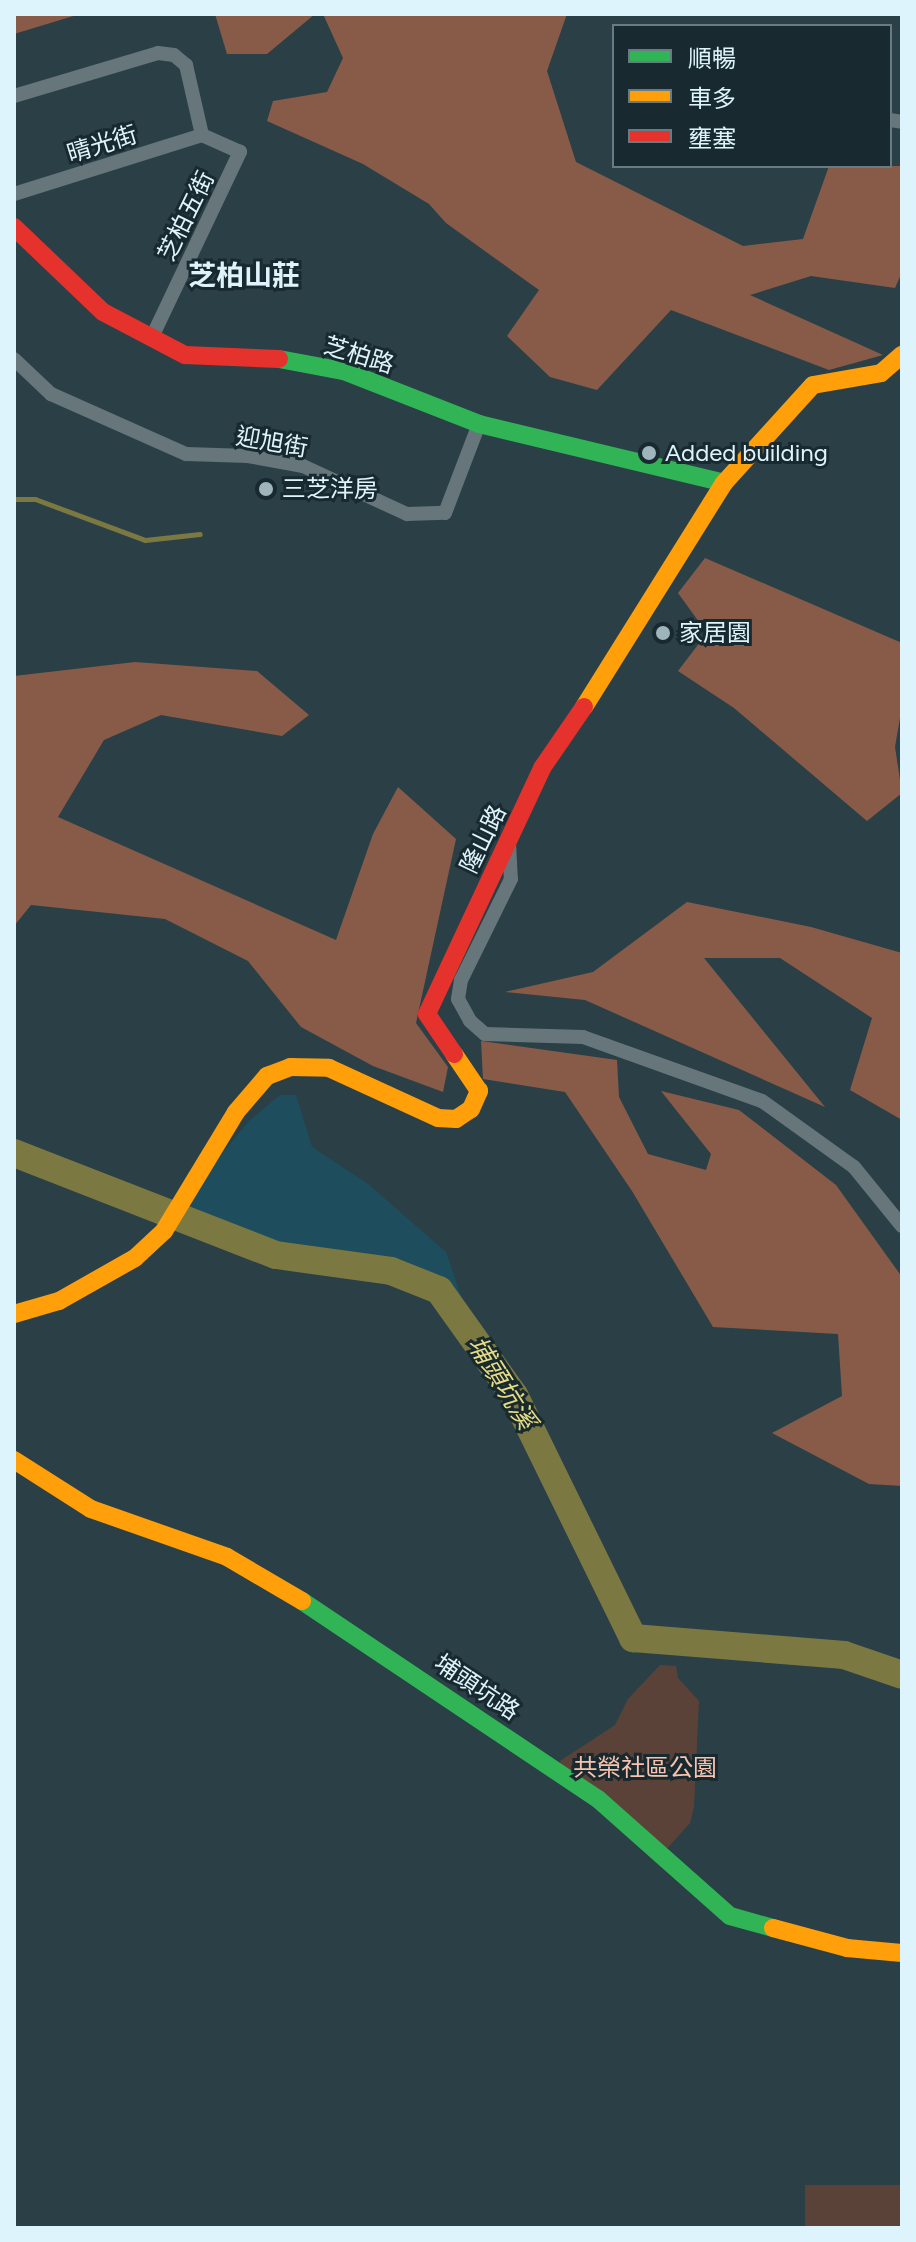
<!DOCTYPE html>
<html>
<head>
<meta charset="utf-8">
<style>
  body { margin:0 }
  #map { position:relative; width:916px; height:2242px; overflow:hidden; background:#2a4046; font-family:Figtree,"Noto Sans TC",sans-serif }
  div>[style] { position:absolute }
  .built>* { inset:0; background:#1e4e5d }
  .green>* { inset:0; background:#5b4238; transform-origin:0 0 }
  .forest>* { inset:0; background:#885b49 }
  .stream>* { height:5px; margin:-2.5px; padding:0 2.5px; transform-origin:2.5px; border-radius:2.5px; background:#7c7841 }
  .river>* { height:28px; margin:-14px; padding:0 14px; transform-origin:14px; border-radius:14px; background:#7c7841 }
  .street>* { height:14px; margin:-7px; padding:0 7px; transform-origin:7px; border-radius:7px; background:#66767b }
  .fast>* { height:18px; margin:-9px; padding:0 9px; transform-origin:9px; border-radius:9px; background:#30b455 }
  .slow>* { height:18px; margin:-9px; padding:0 9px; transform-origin:9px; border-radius:9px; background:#ff9f0a }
  .jam>* { height:18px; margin:-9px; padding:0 9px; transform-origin:9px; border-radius:9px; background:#e5322d }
  .dots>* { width:22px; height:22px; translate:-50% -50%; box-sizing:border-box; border:4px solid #182a30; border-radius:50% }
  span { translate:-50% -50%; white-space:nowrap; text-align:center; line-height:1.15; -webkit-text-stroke:6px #182a30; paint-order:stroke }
  .street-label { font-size:24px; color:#def4fc }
  .poi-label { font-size:24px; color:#def4fc }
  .left { translate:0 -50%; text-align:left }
  .park-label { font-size:24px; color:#f7c2ae }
  .water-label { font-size:26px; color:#e6db82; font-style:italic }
  .quarter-label { font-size:28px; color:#def4fc; font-weight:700 }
  .frame { position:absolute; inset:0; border:16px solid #def4fc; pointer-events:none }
  .legend { position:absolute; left:612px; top:24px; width:280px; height:144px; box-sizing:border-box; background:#182a30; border:2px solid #677b82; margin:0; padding:10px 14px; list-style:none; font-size:24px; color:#def4fc }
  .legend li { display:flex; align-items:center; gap:16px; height:40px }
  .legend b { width:40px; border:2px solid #677b82 }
</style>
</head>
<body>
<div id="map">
  <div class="built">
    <div style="clip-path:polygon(280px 1095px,296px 1095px,312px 1147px,368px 1184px,446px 1252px,461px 1296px,455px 1300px,436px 1284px,403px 1270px,302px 1255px,245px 1238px,189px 1209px,210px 1168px,249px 1121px)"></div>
  </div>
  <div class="green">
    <div style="clip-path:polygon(660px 1665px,676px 1666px,678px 1678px,699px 1701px,694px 1807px,690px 1823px,665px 1851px,562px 1769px,560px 1761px,615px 1725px,628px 1699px)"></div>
    <div style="left:902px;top:2185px;width:43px;height:97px;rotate:90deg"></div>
  </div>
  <div class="forest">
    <div style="clip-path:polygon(14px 14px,80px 14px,14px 34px)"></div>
    <div style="clip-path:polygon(215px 14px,315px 14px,267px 54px,227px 54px)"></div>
    <div style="clip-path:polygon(323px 14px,567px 14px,547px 71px,576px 162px,743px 246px,803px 239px,829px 166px,902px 166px,902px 272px,895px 288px,811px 276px,750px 295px,883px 355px,829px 370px,671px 310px,597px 390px,550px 377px,507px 336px,539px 290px,446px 223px,429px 204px,363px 164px,267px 121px,273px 101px,327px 92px,343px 58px)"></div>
    <div style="clip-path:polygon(705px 558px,902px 643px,902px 706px,895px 747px,902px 793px,867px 821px,734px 708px,678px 671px,707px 633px,678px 593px)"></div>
    <div style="clip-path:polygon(135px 662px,257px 671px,309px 715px,282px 736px,161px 715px,104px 740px,58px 817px,336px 940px,373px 834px,398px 787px,456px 839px,416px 1023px,448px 1067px,443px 1092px,373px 1066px,301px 1027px,248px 961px,165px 919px,31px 905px,14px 926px,14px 676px)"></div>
    <div style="clip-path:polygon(687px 902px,811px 927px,902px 953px,902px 1120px,850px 1090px,872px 1018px,780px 958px,704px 958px,825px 1107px,585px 1000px,505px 992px,593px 972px)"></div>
    <div style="clip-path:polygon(481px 1041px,617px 1060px,619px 1097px,648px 1154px,706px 1170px,711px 1154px,661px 1091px,739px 1110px,836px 1185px,902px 1277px,902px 1486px,869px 1484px,772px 1433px,842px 1396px,838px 1334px,713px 1327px,632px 1191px,565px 1092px,483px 1079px)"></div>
  </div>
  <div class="stream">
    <div style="left:14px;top:499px;width:21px"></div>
    <div style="left:35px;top:499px;width:117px;rotate:20.4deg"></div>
    <div style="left:145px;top:540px;width:55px;rotate:-6.2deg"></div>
  </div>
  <div class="river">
    <div style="left:14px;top:1153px;width:281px;rotate:21.3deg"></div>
    <div style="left:276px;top:1255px;width:116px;rotate:7.9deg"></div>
    <div style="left:391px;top:1271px;width:52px;rotate:21.6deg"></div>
    <div style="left:439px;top:1290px;width:129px;rotate:54.5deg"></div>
    <div style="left:514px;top:1395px;width:271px;rotate:63.9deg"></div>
    <div style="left:633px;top:1638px;width:212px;rotate:4.6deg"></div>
    <div style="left:844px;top:1655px;width:61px;rotate:19deg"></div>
  </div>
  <div class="street">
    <div style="left:14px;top:96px;width:150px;rotate:-16.6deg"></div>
    <div style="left:158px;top:53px;width:16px;rotate:7deg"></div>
    <div style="left:174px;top:55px;width:16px;rotate:40deg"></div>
    <div style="left:186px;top:65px;width:72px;rotate:77.1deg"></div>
    <div style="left:890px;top:120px;width:12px;rotate:9deg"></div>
    <div style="left:14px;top:194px;width:197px;rotate:-17.4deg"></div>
    <div style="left:153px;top:335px;width:203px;rotate:-64.6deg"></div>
    <div style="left:240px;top:152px;width:42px;rotate:-155.9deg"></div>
    <div style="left:14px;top:359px;width:51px;rotate:43.4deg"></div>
    <div style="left:51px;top:394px;width:148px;rotate:24deg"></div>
    <div style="left:186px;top:454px;width:62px;rotate:1.8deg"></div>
    <div style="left:248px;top:456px;width:56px;rotate:10.3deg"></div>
    <div style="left:303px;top:466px;width:115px;rotate:24.8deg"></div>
    <div style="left:407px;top:514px;width:38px;rotate:-2deg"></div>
    <div style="left:445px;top:513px;width:95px;rotate:-69.1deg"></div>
    <div style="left:509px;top:843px;width:36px;rotate:87deg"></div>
    <div style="left:511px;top:879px;width:113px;rotate:116.3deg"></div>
    <div style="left:461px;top:980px;width:19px;rotate:99deg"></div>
    <div style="left:458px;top:999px;width:25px;rotate:61deg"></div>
    <div style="left:470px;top:1021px;width:20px;rotate:41deg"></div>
    <div style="left:485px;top:1034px;width:98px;rotate:1.8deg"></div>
    <div style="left:583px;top:1037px;width:190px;rotate:19.7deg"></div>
    <div style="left:762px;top:1101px;width:113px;rotate:35.7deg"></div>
    <div style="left:854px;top:1167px;width:76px;rotate:50.9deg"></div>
  </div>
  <div class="fast">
    <div style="left:279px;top:359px;width:66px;rotate:10.5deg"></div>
    <div style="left:344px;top:371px;width:145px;rotate:21.4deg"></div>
    <div style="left:479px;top:424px;width:252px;rotate:13.5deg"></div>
    <div style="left:302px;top:1601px;width:356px;rotate:33.8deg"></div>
    <div style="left:598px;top:1799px;width:176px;rotate:41.6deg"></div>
    <div style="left:730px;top:1916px;width:45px;rotate:15.6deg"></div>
  </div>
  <div class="slow">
    <div style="left:584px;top:707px;width:264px;rotate:-58deg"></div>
    <div style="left:724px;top:483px;width:132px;rotate:-47.8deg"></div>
    <div style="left:813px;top:385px;width:69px;rotate:-10deg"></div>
    <div style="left:881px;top:373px;width:28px;rotate:-41deg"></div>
    <div style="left:14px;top:1314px;width:47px;rotate:-16.1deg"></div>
    <div style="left:59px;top:1301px;width:87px;rotate:-29.5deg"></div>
    <div style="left:135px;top:1258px;width:40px;rotate:-43deg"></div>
    <div style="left:164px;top:1231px;width:139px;rotate:-58.8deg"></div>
    <div style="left:236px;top:1112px;width:48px;rotate:-49.3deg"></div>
    <div style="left:267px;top:1076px;width:25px;rotate:-21deg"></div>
    <div style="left:290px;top:1067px;width:39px;rotate:1deg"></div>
    <div style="left:329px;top:1068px;width:120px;rotate:24.6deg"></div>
    <div style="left:438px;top:1118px;width:18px;rotate:3deg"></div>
    <div style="left:456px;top:1119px;width:18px;rotate:-34deg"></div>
    <div style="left:471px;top:1109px;width:20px;rotate:-66deg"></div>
    <div style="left:479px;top:1091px;width:45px;rotate:-124deg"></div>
    <div style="left:14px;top:1460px;width:91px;rotate:32.5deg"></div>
    <div style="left:91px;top:1509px;width:144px;rotate:19.4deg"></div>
    <div style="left:227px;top:1557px;width:87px;rotate:30.4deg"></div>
    <div style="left:773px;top:1928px;width:77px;rotate:15.1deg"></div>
    <div style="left:847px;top:1948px;width:55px;rotate:5.2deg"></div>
  </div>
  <div class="jam">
    <div style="left:14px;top:227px;width:123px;rotate:43.7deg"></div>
    <div style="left:103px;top:312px;width:93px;rotate:27.7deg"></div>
    <div style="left:185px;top:355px;width:94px;rotate:2.4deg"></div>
    <div style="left:454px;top:1054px;width:48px;rotate:-124deg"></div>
    <div style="left:427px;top:1014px;width:272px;rotate:-64.9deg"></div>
    <div style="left:542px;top:768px;width:74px;rotate:-55.5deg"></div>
  </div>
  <div class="dots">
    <div style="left:649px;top:453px;background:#9fb5bc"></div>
    <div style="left:266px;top:489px;background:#9fb5bc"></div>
    <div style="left:663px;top:633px;background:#9fb5bc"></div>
  </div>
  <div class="street-label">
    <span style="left:102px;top:144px;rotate:-17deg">晴光街</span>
    <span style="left:186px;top:216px;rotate:-64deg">芝柏五街</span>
    <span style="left:359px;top:355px;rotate:17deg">芝柏路</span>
    <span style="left:272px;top:442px;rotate:10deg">迎旭街</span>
    <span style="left:483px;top:839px;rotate:-64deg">隆山路</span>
    <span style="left:477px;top:1687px;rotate:34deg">埔頭坑路</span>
  </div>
  <div class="poi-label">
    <span class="left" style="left:665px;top:453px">Added building</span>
    <span class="left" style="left:282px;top:489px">三芝洋房</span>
    <span class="left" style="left:679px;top:633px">家居園</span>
  </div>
  <div class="park-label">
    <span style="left:645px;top:1768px">共榮社區公園</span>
  </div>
  <div class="water-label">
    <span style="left:501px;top:1383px;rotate:58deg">埔頭坑溪</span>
  </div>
  <div class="quarter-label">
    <span style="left:244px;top:275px">芝柏山莊</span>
  </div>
  <div class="frame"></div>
  <ul class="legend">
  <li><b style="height:10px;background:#30b455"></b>順暢</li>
  <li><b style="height:10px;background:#ff9f0a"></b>車多</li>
  <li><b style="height:10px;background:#e5322d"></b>壅塞</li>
  </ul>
</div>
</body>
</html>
